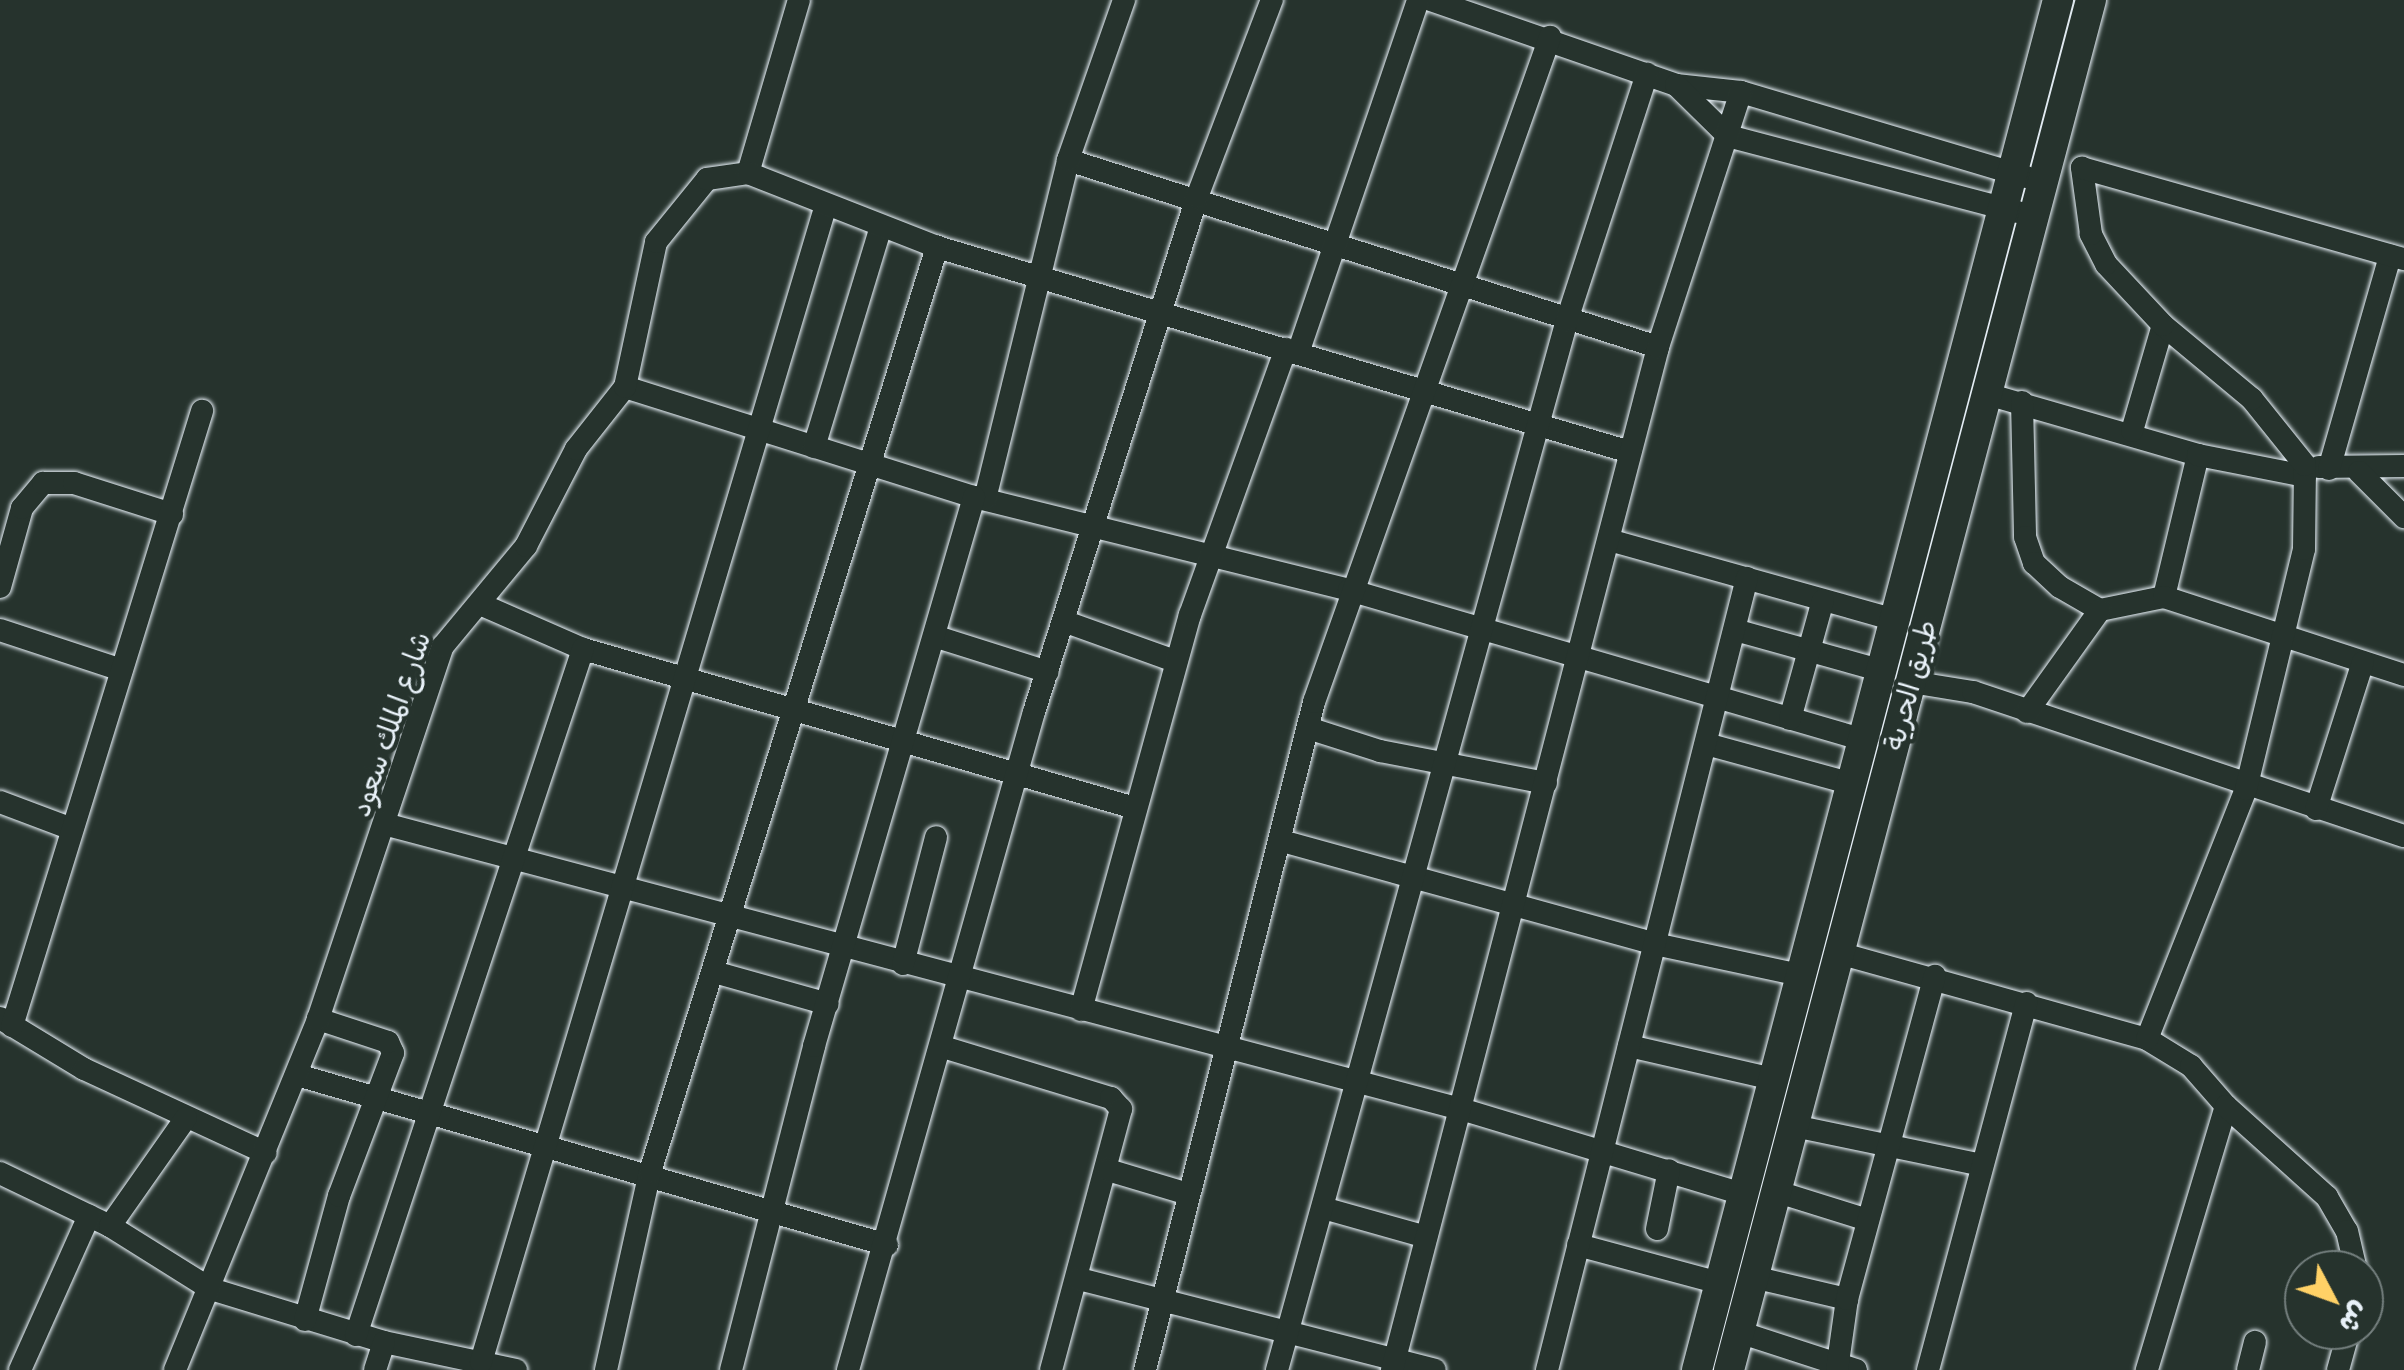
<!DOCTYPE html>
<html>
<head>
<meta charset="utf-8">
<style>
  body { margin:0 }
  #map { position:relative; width:2404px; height:1370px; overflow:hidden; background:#26332d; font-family:"Patrick Hand","Playpen Sans Arabic",sans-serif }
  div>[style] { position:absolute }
  .roads { filter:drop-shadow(0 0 2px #e8f1f8) drop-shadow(0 0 2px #e8f1f8) }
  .minor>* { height:22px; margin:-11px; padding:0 11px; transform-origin:11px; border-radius:11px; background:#26332d }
  .major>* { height:30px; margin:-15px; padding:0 15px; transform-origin:15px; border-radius:15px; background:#26332d }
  span { translate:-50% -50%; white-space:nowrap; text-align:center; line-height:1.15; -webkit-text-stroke:9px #26332d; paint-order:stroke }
  .street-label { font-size:28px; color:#e8f1f8 }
  .north { position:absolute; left:2284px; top:1250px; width:100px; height:100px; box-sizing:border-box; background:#26332d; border:2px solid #747f7e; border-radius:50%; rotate:131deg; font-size:28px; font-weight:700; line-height:40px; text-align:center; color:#e8f1f8 }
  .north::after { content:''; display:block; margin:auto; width:35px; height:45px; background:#ffd166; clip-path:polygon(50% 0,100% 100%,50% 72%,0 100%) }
</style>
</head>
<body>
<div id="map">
  <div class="roads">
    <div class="minor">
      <div style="left:1431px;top:0;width:259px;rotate:19.1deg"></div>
      <div style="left:1676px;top:85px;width:65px;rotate:6.1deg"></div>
      <div style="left:1741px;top:92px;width:297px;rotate:16.6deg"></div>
      <div style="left:1676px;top:85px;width:73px;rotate:44.4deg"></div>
      <div style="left:1728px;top:136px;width:299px;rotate:14.7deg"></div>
      <div style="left:1068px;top:160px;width:619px;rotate:17.59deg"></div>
      <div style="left:748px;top:173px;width:180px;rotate:-73.6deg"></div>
      <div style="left:1298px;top:353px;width:373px;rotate:-71.2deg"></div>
      <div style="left:625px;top:387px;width:366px;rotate:17.5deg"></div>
      <div style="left:974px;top:497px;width:386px;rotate:13.9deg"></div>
      <div style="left:1349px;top:590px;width:533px;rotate:16.23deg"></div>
      <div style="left:1987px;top:394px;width:220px;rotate:16.1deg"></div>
      <div style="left:2198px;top:455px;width:146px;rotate:103.5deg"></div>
      <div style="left:2022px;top:402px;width:135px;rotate:88.7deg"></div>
      <div style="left:2025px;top:537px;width:28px;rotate:71deg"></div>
      <div style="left:2034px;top:563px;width:35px;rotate:43deg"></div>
      <div style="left:2060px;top:587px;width:46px;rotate:29.9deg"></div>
      <div style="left:2100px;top:610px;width:65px;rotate:-11.5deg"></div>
      <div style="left:2164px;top:597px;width:252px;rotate:18deg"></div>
      <div style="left:2132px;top:431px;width:110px;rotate:-73.7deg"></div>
      <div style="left:814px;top:447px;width:230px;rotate:-73.1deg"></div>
      <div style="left:2198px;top:455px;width:109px;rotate:11.1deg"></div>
      <div style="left:2319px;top:467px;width:85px;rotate:-0.7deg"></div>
      <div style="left:2329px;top:469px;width:222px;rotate:-74deg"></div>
      <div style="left:2359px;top:472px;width:64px;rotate:45deg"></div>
      <div style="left:985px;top:499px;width:349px;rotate:-76.2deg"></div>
      <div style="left:1068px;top:160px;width:170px;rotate:-70.7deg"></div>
      <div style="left:1609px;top:540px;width:293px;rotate:15.6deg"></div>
      <div style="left:0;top:587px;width:82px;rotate:-74.4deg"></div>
      <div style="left:22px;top:508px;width:33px;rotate:-50deg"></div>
      <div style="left:43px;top:483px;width:31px"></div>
      <div style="left:74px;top:483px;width:103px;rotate:17.6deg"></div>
      <div style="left:480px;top:604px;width:112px;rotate:23.6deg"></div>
      <div style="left:583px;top:649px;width:574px;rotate:16.07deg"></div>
      <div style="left:1066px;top:622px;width:116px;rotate:19.7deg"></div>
      <div style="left:0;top:630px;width:128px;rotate:18.2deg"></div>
      <div style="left:1735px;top:630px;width:149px;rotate:15.5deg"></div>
      <div style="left:937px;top:637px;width:116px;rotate:17.5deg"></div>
      <div style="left:1911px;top:682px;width:63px;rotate:9.2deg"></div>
      <div style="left:1973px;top:692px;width:454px;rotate:18.5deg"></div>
      <div style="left:2027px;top:712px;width:125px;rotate:-54.4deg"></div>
      <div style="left:1790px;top:719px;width:123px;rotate:-74.5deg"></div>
      <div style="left:1308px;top:728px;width:76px;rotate:17.7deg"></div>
      <div style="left:1380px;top:751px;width:169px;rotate:10.9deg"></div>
      <div style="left:1710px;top:745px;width:144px;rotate:15.3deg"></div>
      <div style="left:0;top:802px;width:74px;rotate:20.6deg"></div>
      <div style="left:2316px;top:809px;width:154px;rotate:-72.3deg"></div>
      <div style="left:388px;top:825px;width:1110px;rotate:14.83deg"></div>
      <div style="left:1461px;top:1109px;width:295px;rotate:16.8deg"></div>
      <div style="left:1282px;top:841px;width:387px;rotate:15.4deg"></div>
      <div style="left:1655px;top:944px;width:148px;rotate:12.1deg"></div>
      <div style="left:1839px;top:953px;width:320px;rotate:15.6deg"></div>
      <div style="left:2147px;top:1039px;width:52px;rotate:31.5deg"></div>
      <div style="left:2191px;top:1066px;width:53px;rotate:48.8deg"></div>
      <div style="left:2226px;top:1106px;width:276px;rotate:106.7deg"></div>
      <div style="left:903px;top:964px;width:131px;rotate:-75.4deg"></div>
      <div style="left:714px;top:972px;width:118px;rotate:15.7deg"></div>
      <div style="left:1081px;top:1010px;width:410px;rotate:-74.6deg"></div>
      <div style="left:1190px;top:615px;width:283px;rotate:-70.2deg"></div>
      <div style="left:0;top:1018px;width:98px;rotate:31.3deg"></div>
      <div style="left:84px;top:1069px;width:200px;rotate:24.8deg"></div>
      <div style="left:12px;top:1026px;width:644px;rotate:-72.83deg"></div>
      <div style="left:2147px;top:1039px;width:269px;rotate:-68.4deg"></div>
      <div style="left:2246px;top:789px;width:247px;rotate:-76.4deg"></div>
      <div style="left:2304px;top:549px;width:84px;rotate:-89.3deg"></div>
      <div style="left:2305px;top:465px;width:85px;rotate:-128.8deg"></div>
      <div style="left:2252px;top:399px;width:116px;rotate:-140.3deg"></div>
      <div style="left:2163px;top:325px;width:83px;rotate:-133.1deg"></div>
      <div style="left:2106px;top:264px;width:34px;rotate:-117deg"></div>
      <div style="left:2091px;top:234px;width:67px;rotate:-97.8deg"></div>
      <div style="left:2082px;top:168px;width:335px;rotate:15.8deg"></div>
      <div style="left:1629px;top:1046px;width:148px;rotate:12.9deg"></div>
      <div style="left:943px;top:1047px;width:176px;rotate:16.9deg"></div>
      <div style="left:1111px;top:1098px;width:15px;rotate:48deg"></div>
      <div style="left:1121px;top:1109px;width:270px;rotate:105deg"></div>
      <div style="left:297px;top:1075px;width:614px;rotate:16.07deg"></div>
      <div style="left:2226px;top:1106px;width:136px;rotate:42deg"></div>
      <div style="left:2327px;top:1197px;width:39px;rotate:60deg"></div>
      <div style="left:2347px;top:1231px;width:40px;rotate:77deg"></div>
      <div style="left:1794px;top:1126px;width:192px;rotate:11.7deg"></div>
      <div style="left:1108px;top:1170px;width:84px;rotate:16.7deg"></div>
      <div style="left:0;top:1173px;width:122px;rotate:25.7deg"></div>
      <div style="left:110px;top:1226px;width:119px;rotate:32deg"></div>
      <div style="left:211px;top:1289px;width:181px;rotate:17deg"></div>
      <div style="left:384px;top:1342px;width:135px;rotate:12deg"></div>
      <div style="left:1778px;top:1192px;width:94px;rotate:17.3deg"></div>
      <div style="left:1323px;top:1208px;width:107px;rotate:15.7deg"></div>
      <div style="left:110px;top:1226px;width:132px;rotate:-54.9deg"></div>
      <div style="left:1657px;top:1229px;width:60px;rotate:-78.5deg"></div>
      <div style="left:1578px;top:1245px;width:147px;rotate:15deg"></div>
      <div style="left:1753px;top:1277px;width:97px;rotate:13.2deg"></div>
      <div style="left:1079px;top:1279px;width:367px;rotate:14.3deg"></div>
      <div style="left:305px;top:1320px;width:129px;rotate:-74.7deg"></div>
      <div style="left:339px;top:1196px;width:153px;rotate:-69.3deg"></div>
      <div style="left:393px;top:1053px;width:12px;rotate:-114deg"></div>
      <div style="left:388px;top:1042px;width:74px;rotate:-161.8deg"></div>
      <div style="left:1739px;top:1332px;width:123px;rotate:18deg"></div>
      <div style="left:356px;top:1335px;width:723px;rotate:-71.69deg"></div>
      <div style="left:481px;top:1362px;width:1207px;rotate:-73.4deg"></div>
      <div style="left:20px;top:1370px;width:169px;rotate:-65.9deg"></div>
      <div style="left:175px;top:1370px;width:379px;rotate:-67.8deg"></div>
      <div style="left:318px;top:1019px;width:393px;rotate:-71.5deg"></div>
      <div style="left:443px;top:646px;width:130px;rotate:-50.3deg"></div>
      <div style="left:526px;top:546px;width:109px;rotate:-62.7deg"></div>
      <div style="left:576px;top:449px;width:79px;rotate:-51.7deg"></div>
      <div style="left:625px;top:387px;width:148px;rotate:-77.9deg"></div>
      <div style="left:656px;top:242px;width:81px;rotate:-51deg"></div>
      <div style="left:707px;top:179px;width:41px;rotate:-8.3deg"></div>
      <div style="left:748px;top:173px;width:203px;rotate:21.4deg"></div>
      <div style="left:937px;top:247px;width:723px;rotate:16.48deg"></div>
      <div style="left:375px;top:1370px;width:29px;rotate:-72deg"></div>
      <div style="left:606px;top:1370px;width:203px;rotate:-77.5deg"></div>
      <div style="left:650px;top:1172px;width:969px;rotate:-72.76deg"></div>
      <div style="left:731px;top:1370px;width:334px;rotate:-75.6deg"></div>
      <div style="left:814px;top:1046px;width:572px;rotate:-73.75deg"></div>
      <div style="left:848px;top:1370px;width:684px;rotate:-74.22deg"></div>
      <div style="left:1034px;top:712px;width:540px;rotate:-72.44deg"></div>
      <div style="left:1197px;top:197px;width:211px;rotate:-69.2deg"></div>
      <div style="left:1145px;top:1370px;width:689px;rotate:-75.8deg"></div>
      <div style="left:1314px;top:702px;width:706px;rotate:-70.46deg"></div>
      <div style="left:1277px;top:1370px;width:1089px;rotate:-74.56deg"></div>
      <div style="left:1567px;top:320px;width:259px;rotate:-72deg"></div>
      <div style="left:1392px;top:1370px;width:1057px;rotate:-75.42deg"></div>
      <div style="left:1658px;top:347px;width:268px;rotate:-72deg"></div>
      <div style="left:1547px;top:1370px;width:817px;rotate:-75.83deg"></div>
      <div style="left:1837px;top:1370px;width:72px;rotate:-82deg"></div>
      <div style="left:1847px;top:1299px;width:335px;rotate:-74.8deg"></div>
      <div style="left:1928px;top:1370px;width:380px;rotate:-75deg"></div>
      <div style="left:2248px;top:1370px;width:29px;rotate:-76deg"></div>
      <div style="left:2338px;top:1370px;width:41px;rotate:-74.6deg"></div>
    </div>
    <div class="major">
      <div style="left:1697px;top:1370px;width:1417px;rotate:-75.24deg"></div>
      <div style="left:1729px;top:1370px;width:1417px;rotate:-75.2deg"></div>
    </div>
  </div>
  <div class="street-label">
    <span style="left:1910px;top:685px;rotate:-75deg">طريق الحرية</span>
    <span style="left:390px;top:724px;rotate:-71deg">شارع الملك سعود</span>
  </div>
  <div class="north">ش</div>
</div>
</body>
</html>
